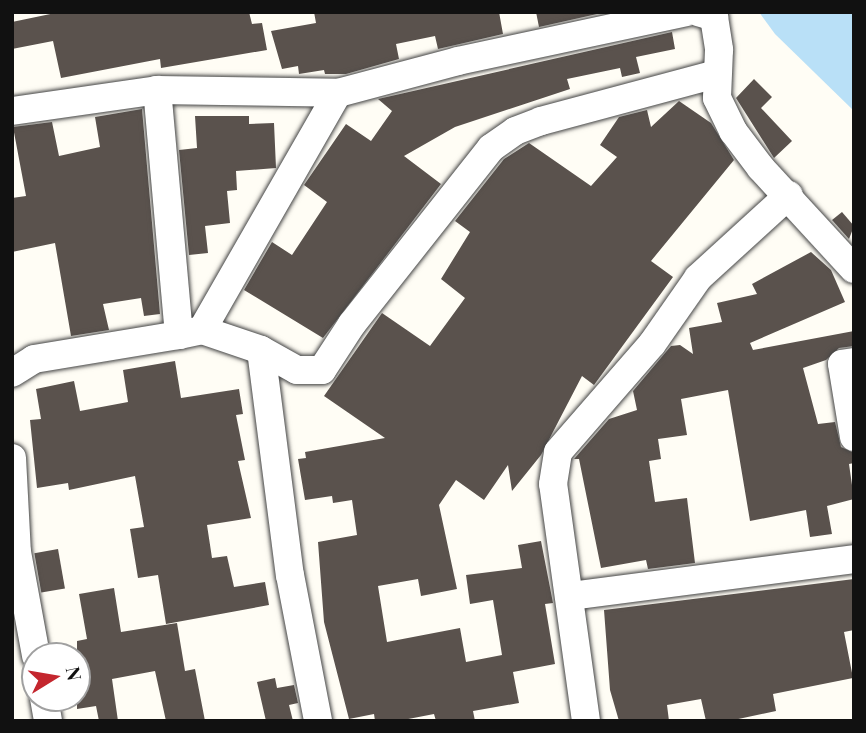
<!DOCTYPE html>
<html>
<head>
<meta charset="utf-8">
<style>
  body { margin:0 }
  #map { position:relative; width:866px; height:733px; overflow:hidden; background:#fffdf5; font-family:"Playfair Display",serif }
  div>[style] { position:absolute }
  .water>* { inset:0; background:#b9e0f7 }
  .building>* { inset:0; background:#5a524d; transform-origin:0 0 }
  .roads { filter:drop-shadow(0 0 2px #444) drop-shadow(0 0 2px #444) }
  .minor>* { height:28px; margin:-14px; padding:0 14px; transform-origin:14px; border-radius:14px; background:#fff }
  span { translate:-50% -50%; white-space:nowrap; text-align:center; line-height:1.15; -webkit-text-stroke:7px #fff; paint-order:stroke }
  .frame { position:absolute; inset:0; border:14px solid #111; pointer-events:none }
  .north { position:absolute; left:21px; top:642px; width:70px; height:70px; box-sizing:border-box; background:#fff; border:2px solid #a0a0a0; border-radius:50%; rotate:79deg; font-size:19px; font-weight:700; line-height:28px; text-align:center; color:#111 }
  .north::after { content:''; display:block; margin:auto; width:24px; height:32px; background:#c4262e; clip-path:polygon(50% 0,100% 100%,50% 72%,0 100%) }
</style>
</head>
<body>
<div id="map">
  <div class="water">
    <div style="clip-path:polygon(759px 12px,854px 12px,854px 111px,775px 34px)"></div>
  </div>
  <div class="building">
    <div style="clip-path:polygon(60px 12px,249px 12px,252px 24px,262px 23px,267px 50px,161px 68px,160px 59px,61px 78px,53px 41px,12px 49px,12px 22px)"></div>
    <div style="clip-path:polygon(314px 12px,499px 12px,503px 34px,438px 49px,435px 36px,396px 44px,399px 59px,346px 74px,325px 74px,324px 70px,299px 74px,298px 66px,282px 69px,271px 31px,316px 23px)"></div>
    <div style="clip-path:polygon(536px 12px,606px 12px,539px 27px)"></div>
    <div style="clip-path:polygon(672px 32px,675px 49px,636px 57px,640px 73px,622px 77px,620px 68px,567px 79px,570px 89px,455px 127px,404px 156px,441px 184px,323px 338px,244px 290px,272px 242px,292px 255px,327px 202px,304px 185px,346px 124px,371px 141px,392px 111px,378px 99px)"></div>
    <div style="clip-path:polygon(754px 79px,772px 97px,761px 108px,792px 141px,774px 158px,736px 98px)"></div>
    <div style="clip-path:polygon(679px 101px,711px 123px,734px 160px,651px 261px,673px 277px,594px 385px,582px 376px,541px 455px,512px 491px,508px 465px,484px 500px,456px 480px,439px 505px,457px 589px,421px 596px,418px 579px,378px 586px,387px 642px,460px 628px,466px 662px,502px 655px,493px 600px,470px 604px,466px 575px,522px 568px,518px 545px,541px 541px,553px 603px,545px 604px,555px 664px,513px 672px,519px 703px,473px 711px,475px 721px,436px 721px,434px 714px,398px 721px,375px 721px,374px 714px,349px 719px,324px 622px,318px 542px,357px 535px,352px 500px,333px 503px,332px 496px,305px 500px,298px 459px,306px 458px,305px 452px,385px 438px,324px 396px,382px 313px,430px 346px,465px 298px,441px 279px,470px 232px,455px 221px,504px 159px,529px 143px,591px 186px,617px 157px,600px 145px,619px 117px,647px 110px,651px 127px)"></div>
    <div style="clip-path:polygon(142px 109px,160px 314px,144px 316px,141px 298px,103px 304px,109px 330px,71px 336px,55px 243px,12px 252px,12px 198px,26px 196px,13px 127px,52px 122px,59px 156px,100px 147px,95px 117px)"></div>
    <div style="clip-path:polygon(195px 116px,249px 116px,249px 124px,274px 123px,276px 168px,236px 171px,237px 190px,227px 191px,230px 223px,205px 226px,208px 253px,189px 255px,179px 150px,197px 148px)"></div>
    <div style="clip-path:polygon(842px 212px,854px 226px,849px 239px,832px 220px)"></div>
    <div style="clip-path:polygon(811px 252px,831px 270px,845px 302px,750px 343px,753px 350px,854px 331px,854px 346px,839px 348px,826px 360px,803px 368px,818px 424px,835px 422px,841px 447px,854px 453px,854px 463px,849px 464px,854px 499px,827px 506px,832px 534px,810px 537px,806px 510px,750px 521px,728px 390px,681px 399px,687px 435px,658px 439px,661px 459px,649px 461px,655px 502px,687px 498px,695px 563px,648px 569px,646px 560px,601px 568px,579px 459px,574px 459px,609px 419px,637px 410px,633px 391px,671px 346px,680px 345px,693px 354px,689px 328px,722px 322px,717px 303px,757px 294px,752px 284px)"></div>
    <div style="clip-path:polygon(175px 361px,181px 398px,239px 389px,243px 414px,236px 415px,245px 460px,238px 461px,251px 518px,207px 525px,212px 558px,227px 556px,234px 587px,265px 582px,269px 605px,166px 624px,158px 575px,138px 578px,130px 529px,144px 527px,135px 476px,69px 490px,68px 483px,37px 488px,30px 420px,41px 419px,36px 389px,74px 381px,80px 411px,128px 402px,123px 370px)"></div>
    <div style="left:58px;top:549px;width:40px;height:24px;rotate:80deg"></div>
    <div style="clip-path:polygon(854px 579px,854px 630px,844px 632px,853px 678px,773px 694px,776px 711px,729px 721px,706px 721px,701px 699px,667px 705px,669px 721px,619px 721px,610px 690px,604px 610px)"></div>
    <div style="clip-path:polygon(114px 588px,121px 632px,177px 623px,185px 671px,195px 669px,205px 721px,166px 721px,155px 671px,112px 679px,118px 721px,99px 721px,96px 706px,77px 709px,77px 641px,87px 639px,79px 594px)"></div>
    <div style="clip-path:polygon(275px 678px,277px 688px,294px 685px,298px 703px,289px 705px,293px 721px,266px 721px,257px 682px)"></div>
  </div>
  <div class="roads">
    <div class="minor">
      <div style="left:698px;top:12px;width:17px;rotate:17deg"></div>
      <div style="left:714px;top:17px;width:33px;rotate:81deg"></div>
      <div style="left:719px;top:50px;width:48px;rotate:92.4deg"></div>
      <div style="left:717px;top:98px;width:37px;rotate:64deg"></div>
      <div style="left:733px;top:131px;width:46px;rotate:52.9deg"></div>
      <div style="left:761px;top:168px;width:137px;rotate:47.4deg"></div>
      <div style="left:12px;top:111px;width:147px;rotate:-8.2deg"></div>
      <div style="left:157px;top:90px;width:181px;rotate:0.9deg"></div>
      <div style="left:338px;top:93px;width:124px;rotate:-14.9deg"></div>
      <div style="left:458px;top:61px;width:233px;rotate:-12.1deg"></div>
      <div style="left:202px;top:330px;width:273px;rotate:-60.2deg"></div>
      <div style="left:179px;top:335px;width:24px;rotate:-12deg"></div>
      <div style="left:202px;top:330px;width:62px;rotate:18.7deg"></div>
      <div style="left:261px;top:350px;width:41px;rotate:29.1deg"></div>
      <div style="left:297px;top:370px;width:25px"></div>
      <div style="left:322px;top:370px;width:55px;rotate:-56.9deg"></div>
      <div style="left:352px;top:324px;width:224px;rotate:-51.7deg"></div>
      <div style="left:491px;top:148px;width:29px;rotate:-35deg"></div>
      <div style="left:515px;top:131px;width:28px;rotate:-21deg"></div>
      <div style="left:541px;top:121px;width:181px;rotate:-15deg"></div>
      <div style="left:261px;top:350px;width:227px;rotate:82.7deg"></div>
      <div style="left:290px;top:575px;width:149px;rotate:79.1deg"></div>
      <div style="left:854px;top:362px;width:12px;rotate:171deg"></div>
      <div style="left:842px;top:364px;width:74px;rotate:80.7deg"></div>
      <div style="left:12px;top:373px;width:26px;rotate:-32deg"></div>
      <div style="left:34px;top:359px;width:147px;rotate:-9.4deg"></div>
      <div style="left:179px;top:335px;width:246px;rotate:-95.1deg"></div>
      <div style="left:12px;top:458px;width:94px;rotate:87deg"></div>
      <div style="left:17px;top:552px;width:106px;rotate:79.6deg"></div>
      <div style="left:570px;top:596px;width:286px;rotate:-7.4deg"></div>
      <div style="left:44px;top:698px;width:23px;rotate:80deg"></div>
      <div style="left:586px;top:721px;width:239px;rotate:-97.9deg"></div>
      <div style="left:553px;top:484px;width:32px;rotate:-81deg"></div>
      <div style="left:558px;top:452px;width:143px;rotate:-49deg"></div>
      <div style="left:652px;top:344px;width:80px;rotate:-55.1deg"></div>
      <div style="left:698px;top:278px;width:123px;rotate:-42.4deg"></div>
    </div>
  </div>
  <div class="frame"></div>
  <div class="north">N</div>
</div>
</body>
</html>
